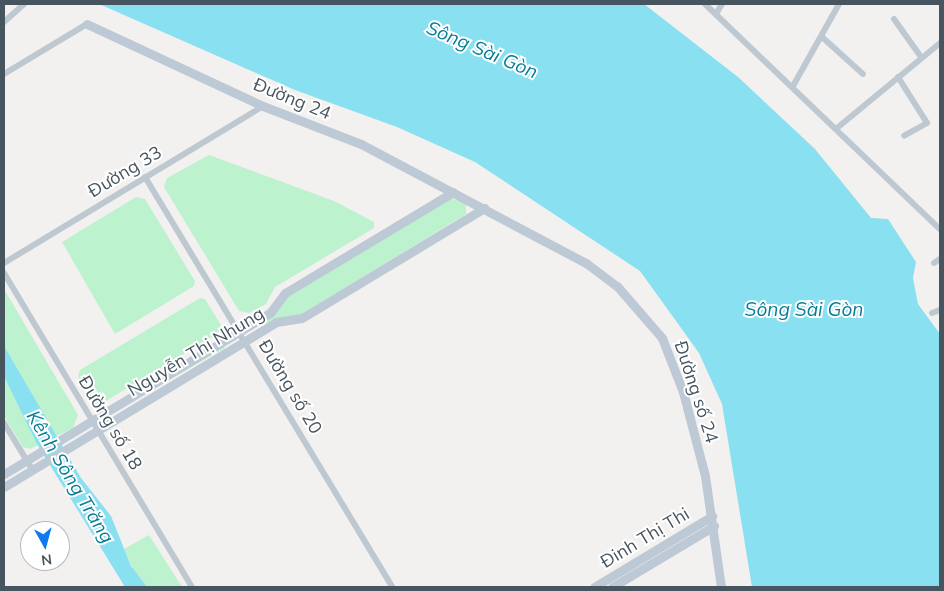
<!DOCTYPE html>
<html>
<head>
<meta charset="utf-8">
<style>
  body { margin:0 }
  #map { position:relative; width:944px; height:591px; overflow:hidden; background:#f3f0f0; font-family:Mulish,sans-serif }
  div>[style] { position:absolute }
  .green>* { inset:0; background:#bdf2cf }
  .water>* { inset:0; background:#88e0f1 }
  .street>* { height:6px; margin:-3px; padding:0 3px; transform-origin:3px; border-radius:3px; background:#bdc8d0 }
  .secondary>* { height:9px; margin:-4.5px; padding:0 4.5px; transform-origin:4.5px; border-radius:4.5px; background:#bdcad5 }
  span { translate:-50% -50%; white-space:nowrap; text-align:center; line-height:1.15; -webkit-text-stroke:4px #fff; paint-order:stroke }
  .street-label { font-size:18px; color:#47555f }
  .water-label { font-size:19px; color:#077c94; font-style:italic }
  .frame { position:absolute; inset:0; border:5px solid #47555f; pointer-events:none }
  .north { position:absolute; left:20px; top:521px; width:50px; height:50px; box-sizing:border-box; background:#fff; border:1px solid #b5bbbf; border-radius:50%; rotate:173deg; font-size:14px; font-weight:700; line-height:20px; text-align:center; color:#47555f }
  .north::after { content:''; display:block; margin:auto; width:18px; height:22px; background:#0f79ee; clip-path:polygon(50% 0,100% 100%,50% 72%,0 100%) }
</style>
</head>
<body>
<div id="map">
  <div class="green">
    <div style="clip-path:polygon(209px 155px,334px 201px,374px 222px,374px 228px,275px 287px,266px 304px,249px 313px,239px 311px,164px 187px,167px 178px)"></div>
    <div style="clip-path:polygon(136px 197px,145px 199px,195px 281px,194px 286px,115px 334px,62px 242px)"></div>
    <div style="clip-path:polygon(450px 198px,466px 204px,466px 214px,300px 315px,262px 325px,286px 297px)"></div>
    <div style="clip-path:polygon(4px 289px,78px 415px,73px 428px,30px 449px,23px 447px,4px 416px)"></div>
    <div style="clip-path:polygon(200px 298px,205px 299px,221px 325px,218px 333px,101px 404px,94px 402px,78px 376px,80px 370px)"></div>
    <div style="clip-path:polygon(223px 346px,225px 348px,111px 413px)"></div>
    <div style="clip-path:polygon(149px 535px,182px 587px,147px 587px,135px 574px,124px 549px)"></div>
  </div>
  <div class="water">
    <div style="clip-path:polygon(99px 4px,644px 4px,738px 77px,815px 149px,871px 218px,888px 219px,916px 262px,913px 278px,918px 304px,940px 334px,940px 587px,752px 587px,722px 404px,699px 353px,640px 271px,475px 162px,397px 127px,295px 90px)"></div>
    <div style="clip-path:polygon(4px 346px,81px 478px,111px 516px,131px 566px,147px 587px,125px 587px,37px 444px,4px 376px)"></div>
  </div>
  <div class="street">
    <div style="left:705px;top:4px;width:325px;rotate:43.8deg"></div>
    <div style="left:716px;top:14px;width:12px;rotate:-59deg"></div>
    <div style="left:894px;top:19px;width:47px;rotate:54.6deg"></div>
    <div style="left:4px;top:22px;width:27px;rotate:-42deg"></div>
    <div style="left:822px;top:37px;width:55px;rotate:42.1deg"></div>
    <div style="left:4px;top:74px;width:97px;rotate:-31.1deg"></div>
    <div style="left:898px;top:77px;width:54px;rotate:57.8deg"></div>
    <div style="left:927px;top:123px;width:26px;rotate:151deg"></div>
    <div style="left:793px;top:86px;width:94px;rotate:-60.7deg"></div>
    <div style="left:837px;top:128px;width:134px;rotate:-39.5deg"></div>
    <div style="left:145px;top:177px;width:479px;rotate:58.9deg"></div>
    <div style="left:4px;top:263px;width:303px;rotate:-31.2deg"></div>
    <div style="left:934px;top:263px;width:7px;rotate:-34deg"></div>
    <div style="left:4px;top:273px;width:366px;rotate:59.1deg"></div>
    <div style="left:932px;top:313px;width:9px;rotate:-21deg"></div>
    <div style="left:4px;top:423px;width:54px;rotate:58.7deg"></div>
  </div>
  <div class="secondary">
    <div style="left:87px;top:24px;width:194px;rotate:25deg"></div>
    <div style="left:263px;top:106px;width:105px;rotate:21.2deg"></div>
    <div style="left:361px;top:144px;width:255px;rotate:27.9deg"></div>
    <div style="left:586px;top:263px;width:39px;rotate:37deg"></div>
    <div style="left:617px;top:286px;width:69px;rotate:49.1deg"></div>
    <div style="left:662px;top:338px;width:58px;rotate:68.7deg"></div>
    <div style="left:683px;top:392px;width:87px;rotate:75.3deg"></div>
    <div style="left:705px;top:476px;width:112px;rotate:81.8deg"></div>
    <div style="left:4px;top:474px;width:311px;rotate:-31.2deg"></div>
    <div style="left:270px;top:313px;width:25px;rotate:-53deg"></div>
    <div style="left:285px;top:293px;width:196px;rotate:-31deg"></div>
    <div style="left:4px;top:487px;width:318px;rotate:-31.2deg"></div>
    <div style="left:276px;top:322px;width:26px;rotate:-9deg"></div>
    <div style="left:302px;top:318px;width:213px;rotate:-31.1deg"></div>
    <div style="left:594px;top:587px;width:138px;rotate:-31deg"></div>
    <div style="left:612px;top:587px;width:119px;rotate:-30.9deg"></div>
  </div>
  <div class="street-label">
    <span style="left:292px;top:99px;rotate:22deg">Đường 24</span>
    <span style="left:125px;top:172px;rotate:-31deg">Đường 33</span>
    <span style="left:196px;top:352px;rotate:-31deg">Nguyễn Thị Nhung</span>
    <span style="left:290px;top:387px;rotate:59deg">Đường số 20</span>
    <span style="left:696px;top:392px;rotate:72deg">Đường số 24</span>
    <span style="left:110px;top:423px;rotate:59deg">Đường số 18</span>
    <span style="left:645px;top:538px;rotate:-31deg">Đinh Thị Thi</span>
  </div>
  <div class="water-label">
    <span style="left:482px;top:50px;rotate:23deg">Sông Sài Gòn</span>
    <span style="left:804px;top:310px">Sông Sài Gòn</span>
    <span style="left:70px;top:477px;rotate:59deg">Kênh Sông Trăng</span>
  </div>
  <div class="frame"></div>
  <div class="north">N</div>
</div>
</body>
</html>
